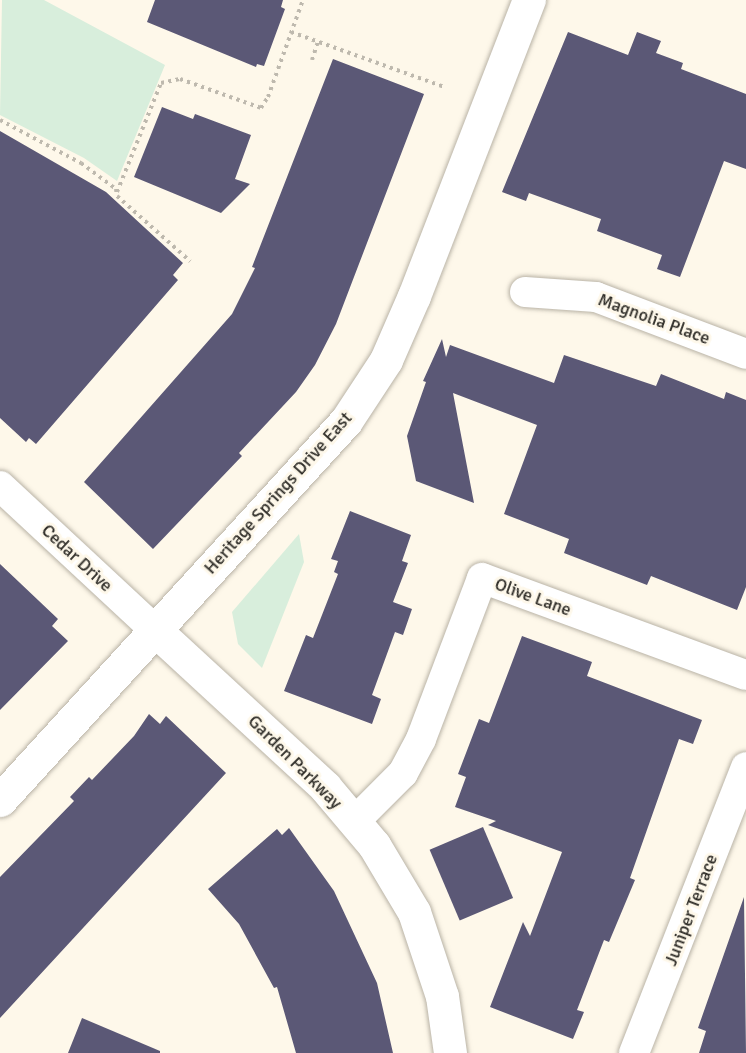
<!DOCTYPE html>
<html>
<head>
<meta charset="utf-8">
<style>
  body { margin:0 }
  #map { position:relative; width:746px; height:1053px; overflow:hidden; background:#fef8ea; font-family:Signika,sans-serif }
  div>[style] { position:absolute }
  .green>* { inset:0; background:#d8eedc }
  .building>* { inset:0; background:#5b5876; transform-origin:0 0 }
  .path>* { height:4px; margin-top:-2px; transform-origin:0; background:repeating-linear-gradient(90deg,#beb9ae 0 3px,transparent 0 7.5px) }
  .roads { filter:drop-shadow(0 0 2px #b9b3a6) drop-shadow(0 0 2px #b9b3a6) }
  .minor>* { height:30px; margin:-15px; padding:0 15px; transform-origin:15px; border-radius:15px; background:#fff }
  .tertiary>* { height:33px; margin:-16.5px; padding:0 16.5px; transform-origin:16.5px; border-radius:16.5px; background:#fff }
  span { translate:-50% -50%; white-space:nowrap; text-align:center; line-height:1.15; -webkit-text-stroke:6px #fef8ea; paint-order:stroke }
  .street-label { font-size:18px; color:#2d2b26 }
</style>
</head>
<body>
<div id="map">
  <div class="green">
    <div style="clip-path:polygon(2px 0,44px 0,165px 65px,117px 181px,84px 158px,0 115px)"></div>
    <div style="clip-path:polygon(299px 534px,304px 562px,262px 668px,238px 644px,232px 612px)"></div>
  </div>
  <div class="building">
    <div style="clip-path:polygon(155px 0,283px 0,281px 7px,285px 9px,264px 66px,257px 64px,256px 67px,147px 22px)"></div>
    <div style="clip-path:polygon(568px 32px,628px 55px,637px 32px,661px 41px,656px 53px,683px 63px,681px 69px,746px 94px,746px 169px,724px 161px,680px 277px,657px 269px,662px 255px,597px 231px,601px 219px,529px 193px,526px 201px,502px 192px)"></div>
    <div style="clip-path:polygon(333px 59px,424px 94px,336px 324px,315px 365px,296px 392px,239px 453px,242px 456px,153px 549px,84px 482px,232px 314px,255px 268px,252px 267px)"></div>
    <div style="clip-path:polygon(162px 107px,193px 119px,195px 114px,251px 135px,235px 179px,250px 184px,221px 213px,134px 177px)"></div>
    <div style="clip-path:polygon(0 131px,106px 192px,183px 263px,173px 275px,178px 280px,36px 444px,29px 438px,26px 442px,0 418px)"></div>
    <div style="clip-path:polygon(442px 339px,446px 357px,450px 345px,554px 383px,564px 355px,656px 386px,661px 374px,724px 399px,726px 392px,746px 400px,746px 587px,737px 610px,651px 576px,647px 585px,564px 553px,569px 539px,504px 514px,537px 425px,453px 393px,474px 503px,416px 481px,407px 436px,426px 382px,423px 381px)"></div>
    <div style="clip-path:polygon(350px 511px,411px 535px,402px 561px,408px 563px,393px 602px,412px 609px,403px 635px,395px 632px,372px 695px,381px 699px,372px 724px,284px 691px,306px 635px,313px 638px,338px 574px,334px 572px,338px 561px,331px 559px)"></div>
    <div style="clip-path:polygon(0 564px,58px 619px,52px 626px,68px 641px,0 710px)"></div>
    <div style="clip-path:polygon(522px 636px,592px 662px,587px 676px,702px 720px,693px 744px,679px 739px,630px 878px,635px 880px,609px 942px,604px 940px,577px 1010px,584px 1012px,573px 1039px,490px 1007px,523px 922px,530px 936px,562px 852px,488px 825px,496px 821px,455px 807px,466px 777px,458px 774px,479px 719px,489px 723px)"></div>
    <div style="clip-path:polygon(149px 714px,160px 724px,166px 716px,226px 773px,0 1018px,0 877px,74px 801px,70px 797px,89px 777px,92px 780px,134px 736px)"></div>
    <div style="left:483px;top:827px;width:77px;height:58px;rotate:67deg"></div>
    <div style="clip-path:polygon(289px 828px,334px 891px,377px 983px,393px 1053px,296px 1053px,277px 987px,274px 988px,239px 924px,208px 889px,277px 829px,282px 835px)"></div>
    <div style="clip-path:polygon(744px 897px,746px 1053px,699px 1053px,706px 1031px,698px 1028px)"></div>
    <div style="clip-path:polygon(82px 1018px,160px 1051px,160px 1053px,68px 1053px)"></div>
  </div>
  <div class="path">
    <div style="left:291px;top:32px;width:164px;rotate:19.7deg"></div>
    <div style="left:312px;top:60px;width:19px;rotate:-72deg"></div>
    <div style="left:0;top:120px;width:92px;rotate:28deg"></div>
    <div style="left:81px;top:163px;width:44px;rotate:36.6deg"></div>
    <div style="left:116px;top:189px;width:7px;rotate:82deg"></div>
    <div style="left:117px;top:196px;width:98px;rotate:41.7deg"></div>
    <div style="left:117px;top:192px;width:118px;rotate:-68deg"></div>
    <div style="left:161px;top:83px;width:19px;rotate:-12deg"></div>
    <div style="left:180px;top:79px;width:86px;rotate:19.7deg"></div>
    <div style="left:261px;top:108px;width:13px;rotate:-58deg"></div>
    <div style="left:268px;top:97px;width:103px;rotate:-70.2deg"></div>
  </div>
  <div class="roads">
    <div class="minor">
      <div style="left:525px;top:292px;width:71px;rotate:4deg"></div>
      <div style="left:596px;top:297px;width:160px;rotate:20.8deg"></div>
      <div style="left:0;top:486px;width:210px;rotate:42.9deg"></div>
      <div style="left:354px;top:822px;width:69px;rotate:-45deg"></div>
      <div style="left:403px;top:773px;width:38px;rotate:-62deg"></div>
      <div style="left:421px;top:739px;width:172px;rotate:-69.2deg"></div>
      <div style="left:482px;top:578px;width:281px;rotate:20.2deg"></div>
      <div style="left:634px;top:1053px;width:307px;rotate:-68.6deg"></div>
    </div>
    <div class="tertiary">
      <div style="left:154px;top:629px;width:233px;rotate:42.7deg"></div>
      <div style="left:325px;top:787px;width:76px;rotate:49.8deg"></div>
      <div style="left:374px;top:845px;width:78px;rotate:59.2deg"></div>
      <div style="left:414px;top:912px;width:89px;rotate:71.6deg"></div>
      <div style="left:442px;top:996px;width:58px;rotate:82deg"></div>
      <div style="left:0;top:800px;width:513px;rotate:-47.61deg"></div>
      <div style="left:346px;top:421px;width:73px;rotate:-56.7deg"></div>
      <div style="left:386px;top:360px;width:70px;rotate:-66.4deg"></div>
      <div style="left:414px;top:296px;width:318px;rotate:-68.8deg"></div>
    </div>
  </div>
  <div class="street-label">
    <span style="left:654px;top:319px;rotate:20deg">Magnolia Place</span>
    <span style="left:278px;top:493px;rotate:-48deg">Heritage Springs Drive East</span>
    <span style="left:77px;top:558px;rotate:43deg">Cedar Drive</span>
    <span style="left:533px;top:597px;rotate:20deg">Olive Lane</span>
    <span style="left:295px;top:762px;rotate:45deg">Garden Parkway</span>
    <span style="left:691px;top:910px;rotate:-69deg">Juniper Terrace</span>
  </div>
</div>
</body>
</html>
